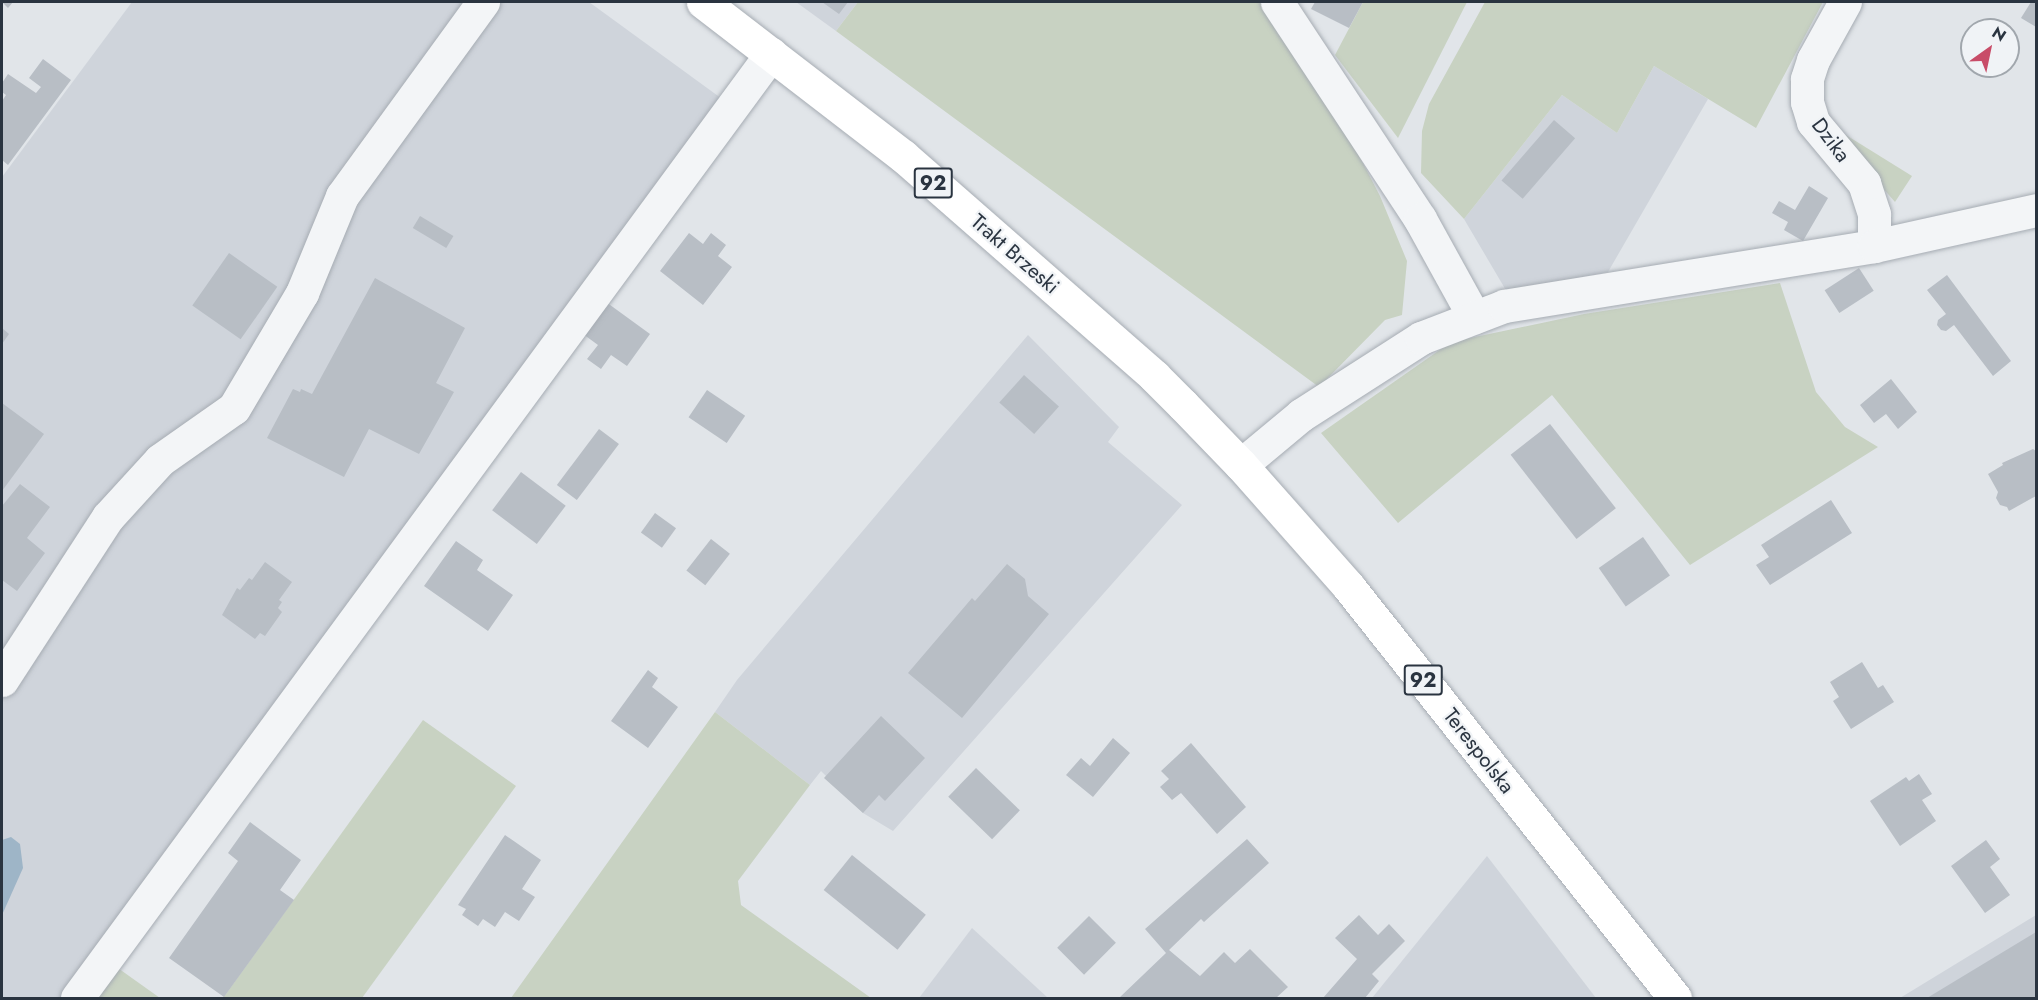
<!DOCTYPE html>
<html>
<head>
<meta charset="utf-8">
<style>
  body { margin:0 }
  #map { position:relative; width:2038px; height:1000px; overflow:hidden; background:#e1e5e9; font-family:Jost,sans-serif }
  div>[style] { position:absolute }
  .built>* { inset:0; background:#cfd4db }
  .green>* { inset:0; background:#c8d2c2 }
  .water>* { inset:0; background:#9eb5c7 }
  .building>* { inset:0; background:#b8bec5; transform-origin:0 0 }
  .roads { filter:drop-shadow(0 0 2px #a6acb3) drop-shadow(0 0 2px #a6acb3) }
  .minor>* { height:33px; margin:-16.5px; padding:0 16.5px; transform-origin:16.5px; border-radius:16.5px; background:#f3f5f7 }
  .major>* { height:33px; margin:-16.5px; padding:0 16.5px; transform-origin:16.5px; border-radius:16.5px; background:#fff }
  span { translate:-50% -50%; white-space:nowrap; text-align:center; line-height:1.15; -webkit-text-stroke:4.5px #f0f3f6; paint-order:stroke }
  .shield-label span { padding:2px 4px; background:#f0f3f6; border:2px solid; border-radius:4px; -webkit-text-stroke-width:0 }
  .shield-label { font-size:20px; color:#2a3440; font-weight:700 }
  .street-label { font-size:21px; color:#2a3440 }
  .frame { position:absolute; inset:0; border:3px solid #2a3440; pointer-events:none }
  .north { position:absolute; left:1960px; top:18px; width:60px; height:60px; box-sizing:border-box; background:#f0f3f6; border:2px solid #a1a7ad; border-radius:50%; rotate:33deg; font-size:16px; font-weight:700; line-height:24px; text-align:center; color:#2a3440 }
  .north::after { content:''; display:block; margin:auto; width:21px; height:27px; background:#c84c68; clip-path:polygon(50% 0,100% 100%,50% 72%,0 100%) }
</style>
</head>
<body>
<div id="map">
  <div class="built">
    <div style="clip-path:polygon(132px 2px,589px 2px,725px 101px,63px 998px,2px 998px,2px 177px)"></div>
    <div style="clip-path:polygon(796px 2px,858px 2px,836px 31px)"></div>
    <div style="clip-path:polygon(1654px 66px,1708px 99px,1608px 272px,1507px 292px,1464px 219px,1562px 95px,1617px 133px)"></div>
    <div style="clip-path:polygon(1028px 335px,1119px 427px,1108px 442px,1182px 505px,893px 831px,863px 813px,821px 771px,810px 785px,715px 712px,737px 680px)"></div>
    <div style="clip-path:polygon(1487px 856px,1596px 998px,1372px 998px)"></div>
    <div style="clip-path:polygon(2036px 915px,2036px 998px,1900px 998px)"></div>
    <div style="clip-path:polygon(972px 928px,1048px 998px,919px 998px)"></div>
  </div>
  <div class="green">
    <div style="clip-path:polygon(858px 2px,1262px 2px,1352px 142px,1380px 196px,1407px 261px,1402px 315px,1385px 320px,1319px 387px,836px 31px)"></div>
    <div style="clip-path:polygon(1363px 2px,1467px 2px,1398px 138px,1335px 55px)"></div>
    <div style="clip-path:polygon(1485px 2px,1823px 2px,1756px 128px,1654px 66px,1617px 133px,1562px 95px,1464px 219px,1421px 173px,1422px 131px,1429px 104px)"></div>
    <div style="clip-path:polygon(1825px 122px,1912px 176px,1895px 202px)"></div>
    <div style="clip-path:polygon(1780px 283px,1816px 392px,1845px 427px,1878px 447px,1690px 565px,1552px 395px,1398px 523px,1321px 433px,1451px 342px,1584px 314px)"></div>
    <div style="clip-path:polygon(715px 712px,810px 785px,738px 881px,741px 905px,871px 998px,511px 998px)"></div>
    <div style="clip-path:polygon(423px 720px,516px 786px,362px 998px,223px 998px)"></div>
    <div style="clip-path:polygon(115px 966px,160px 998px,90px 998px)"></div>
  </div>
  <div class="water">
    <div style="clip-path:polygon(11px 837px,20px 844px,23px 868px,2px 915px,2px 840px)"></div>
  </div>
  <div class="building">
    <div style="clip-path:polygon(2px 2px,13px 2px,8px 8px)"></div>
    <div style="clip-path:polygon(822px 2px,848px 2px,839px 14px)"></div>
    <div style="clip-path:polygon(1315px 2px,1363px 2px,1349px 28px,1311px 9px)"></div>
    <div style="clip-path:polygon(2031px 2px,2036px 2px,2036px 27px,2021px 18px)"></div>
    <div style="clip-path:polygon(43px 59px,71px 80px,8px 165px,2px 160px,2px 101px,6px 95px,2px 92px,2px 83px,8px 74px,36px 93px,41px 87px,29px 78px)"></div>
    <div style="left:1554px;top:120px;width:28px;height:80px;rotate:41deg"></div>
    <div style="clip-path:polygon(1809px 186px,1828px 198px,1803px 241px,1784px 230px,1788px 222px,1772px 213px,1779px 201px,1795px 210px)"></div>
    <div style="left:420px;top:216px;width:39px;height:14px;rotate:31deg"></div>
    <div style="clip-path:polygon(689px 233px,703px 244px,711px 233px,726px 245px,718px 256px,732px 267px,703px 305px,660px 271px)"></div>
    <div style="left:229px;top:253px;width:59px;height:64px;rotate:35deg"></div>
    <div style="left:1859px;top:268px;width:27px;height:41px;rotate:57deg"></div>
    <div style="clip-path:polygon(1947px 275px,2011px 361px,1993px 376px,1954px 325px,1946px 331px,1941px 330px,1937px 325px,1938px 320px,1946px 314px,1927px 290px)"></div>
    <div style="clip-path:polygon(375px 278px,465px 328px,436px 383px,454px 392px,419px 454px,369px 429px,344px 477px,267px 438px,293px 389px,300px 392px,301px 389px,312px 394px)"></div>
    <div style="clip-path:polygon(606px 302px,650px 334px,627px 366px,611px 355px,601px 369px,587px 359px,598px 345px,583px 334px)"></div>
    <div style="clip-path:polygon(2px 328px,9px 334px,2px 344px)"></div>
    <div style="left:1024px;top:375px;width:47px;height:37px;rotate:42deg"></div>
    <div style="clip-path:polygon(1891px 379px,1917px 412px,1898px 429px,1886px 414px,1874px 423px,1860px 405px)"></div>
    <div style="left:707px;top:390px;width:46px;height:33px;rotate:34deg"></div>
    <div style="clip-path:polygon(2px 403px,44px 434px,2px 491px)"></div>
    <div style="left:1550px;top:424px;width:107px;height:50px;rotate:52deg"></div>
    <div style="left:599px;top:429px;width:25px;height:70px;rotate:37deg"></div>
    <div style="clip-path:polygon(2033px 449px,2036px 451px,2036px 496px,2009px 511px,2007px 507px,2000px 505px,1996px 498px,1998px 492px,1988px 474px,2003px 465px,2002px 463px)"></div>
    <div style="left:521px;top:472px;width:56px;height:48px;rotate:37deg"></div>
    <div style="clip-path:polygon(20px 484px,50px 507px,27px 538px,45px 553px,17px 591px,2px 580px,2px 506px)"></div>
    <div style="clip-path:polygon(1831px 500px,1852px 533px,1770px 585px,1756px 565px,1769px 557px,1761px 545px)"></div>
    <div style="left:655px;top:513px;width:26px;height:24px;rotate:36deg"></div>
    <div style="left:1643px;top:537px;width:47px;height:54px;rotate:55deg"></div>
    <div style="left:711px;top:539px;width:24px;height:40px;rotate:38deg"></div>
    <div style="clip-path:polygon(456px 541px,483px 560px,477px 570px,513px 595px,488px 631px,424px 586px)"></div>
    <div style="clip-path:polygon(265px 562px,292px 582px,279px 600px,282px 602px,278px 608px,282px 612px,265px 636px,260px 633px,255px 639px,222px 615px,237px 588px,240px 590px,249px 578px,252px 580px)"></div>
    <div style="clip-path:polygon(1007px 564px,1025px 579px,1028px 596px,1049px 614px,962px 718px,908px 673px,972px 598px,975px 601px)"></div>
    <div style="clip-path:polygon(1862px 662px,1878px 688px,1883px 685px,1894px 702px,1851px 729px,1833px 701px,1839px 697px,1830px 682px)"></div>
    <div style="clip-path:polygon(648px 670px,658px 678px,652px 687px,678px 707px,648px 748px,611px 721px)"></div>
    <div style="clip-path:polygon(881px 716px,925px 758px,885px 801px,879px 795px,863px 813px,824px 778px)"></div>
    <div style="clip-path:polygon(1113px 738px,1130px 753px,1093px 797px,1066px 775px,1081px 758px,1090px 766px)"></div>
    <div style="clip-path:polygon(1191px 743px,1246px 807px,1217px 834px,1181px 793px,1172px 800px,1160px 787px,1169px 779px,1161px 771px)"></div>
    <div style="left:976px;top:768px;width:61px;height:40px;rotate:44deg"></div>
    <div style="clip-path:polygon(1919px 774px,1932px 794px,1922px 800px,1936px 821px,1900px 846px,1870px 801px,1906px 777px,1909px 781px)"></div>
    <div style="clip-path:polygon(250px 822px,301px 860px,280px 890px,294px 900px,224px 997px,169px 958px,238px 861px,228px 853px)"></div>
    <div style="clip-path:polygon(505px 835px,541px 860px,522px 889px,535px 897px,519px 921px,505px 912px,495px 927px,483px 919px,478px 926px,462px 915px,466px 909px,458px 905px)"></div>
    <div style="clip-path:polygon(1247px 839px,1269px 863px,1204px 922px,1201px 919px,1169px 950px,1200px 976px,1224px 952px,1235px 963px,1250px 949px,1288px 987px,1276px 998px,1119px 998px,1166px 953px,1145px 929px)"></div>
    <div style="clip-path:polygon(1986px 840px,2000px 859px,1990px 867px,2010px 895px,1985px 913px,1951px 866px)"></div>
    <div style="left:852px;top:855px;width:95px;height:45px;rotate:39deg"></div>
    <div style="clip-path:polygon(1359px 915px,1378px 935px,1389px 924px,1405px 941px,1372px 974px,1379px 981px,1365px 998px,1323px 998px,1357px 959px,1335px 938px)"></div>
    <div style="left:1089px;top:916px;width:38px;height:45px;rotate:45deg"></div>
    <div style="clip-path:polygon(2036px 932px,2036px 998px,1927px 998px)"></div>
  </div>
  <div class="roads">
    <div class="minor">
      <div style="left:1277px;top:2px;width:260px;rotate:56.6deg"></div>
      <div style="left:1420px;top:219px;width:112px;rotate:61.1deg"></div>
      <div style="left:1845px;top:2px;width:66px;rotate:118.9deg"></div>
      <div style="left:1813px;top:60px;width:20px;rotate:108deg"></div>
      <div style="left:1807px;top:79px;width:23px;rotate:90deg"></div>
      <div style="left:1807px;top:102px;width:21px;rotate:73deg"></div>
      <div style="left:1813px;top:122px;width:80px;rotate:50.1deg"></div>
      <div style="left:1864px;top:183px;width:33px;rotate:72deg"></div>
      <div style="left:1874px;top:214px;width:32px;rotate:90deg"></div>
      <div style="left:1241px;top:465px;width:78px;rotate:-39.8deg"></div>
      <div style="left:1301px;top:415px;width:143px;rotate:-32.7deg"></div>
      <div style="left:1421px;top:338px;width:89px;rotate:-21.1deg"></div>
      <div style="left:1504px;top:306px;width:375px;rotate:-9.2deg"></div>
      <div style="left:1874px;top:246px;width:166px;rotate:-12.5deg"></div>
      <div style="left:2px;top:680px;width:194px;rotate:-57deg"></div>
      <div style="left:108px;top:517px;width:77px;rotate:-47.6deg"></div>
      <div style="left:160px;top:460px;width:90px;rotate:-35.1deg"></div>
      <div style="left:234px;top:408px;width:134px;rotate:-59.4deg"></div>
      <div style="left:302px;top:293px;width:105px;rotate:-67.6deg"></div>
      <div style="left:342px;top:196px;width:240px;rotate:-54deg"></div>
      <div style="left:77px;top:998px;width:1172px;rotate:-53.68deg"></div>
    </div>
    <div class="major">
      <div style="left:703px;top:2px;width:252px;rotate:37.6deg"></div>
      <div style="left:903px;top:156px;width:334px;rotate:41.2deg"></div>
      <div style="left:1154px;top:376px;width:41px;rotate:45deg"></div>
      <div style="left:1183px;top:405px;width:83px;rotate:46deg"></div>
      <div style="left:1241px;top:465px;width:162px;rotate:48.5deg"></div>
      <div style="left:1348px;top:586px;width:526px;rotate:51.56deg"></div>
    </div>
  </div>
  <div class="shield-label">
    <span style="left:933px;top:183px">92</span>
    <span style="left:1423px;top:680px">92</span>
  </div>
  <div class="street-label">
    <span style="left:1831px;top:140px;rotate:53deg">Dzika</span>
    <span style="left:1015px;top:254px;rotate:41deg">Trakt Brzeski</span>
    <span style="left:1479px;top:751px;rotate:52deg">Terespolska</span>
  </div>
  <div class="frame"></div>
  <div class="north">N</div>
</div>
</body>
</html>
